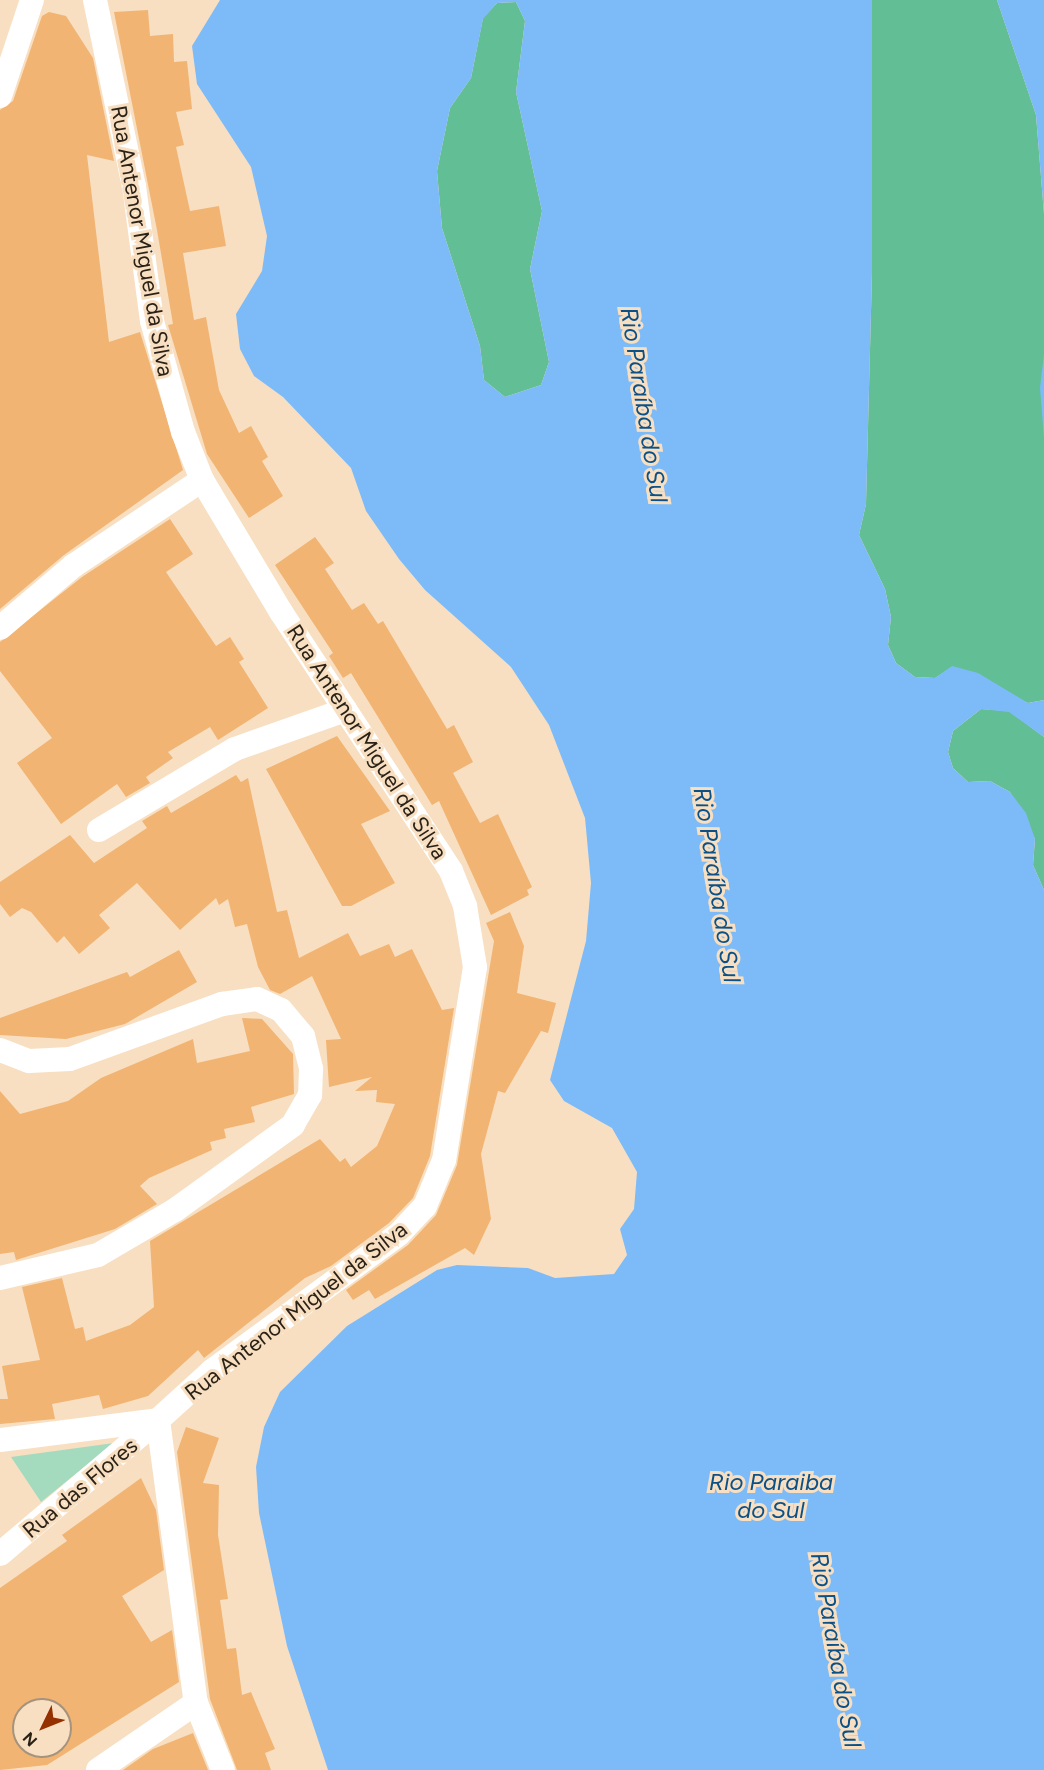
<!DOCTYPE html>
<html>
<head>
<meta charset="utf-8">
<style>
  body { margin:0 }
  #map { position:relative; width:1044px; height:1770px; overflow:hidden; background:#f8dfc1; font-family:Figtree,sans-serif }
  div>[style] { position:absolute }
  .green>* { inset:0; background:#a4dbbf }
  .forest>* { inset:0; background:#62be95 }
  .water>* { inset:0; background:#7dbbf8 }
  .building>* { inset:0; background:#f1b472 }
  .minor>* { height:24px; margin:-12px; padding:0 12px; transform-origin:12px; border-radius:12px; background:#fff }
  span { translate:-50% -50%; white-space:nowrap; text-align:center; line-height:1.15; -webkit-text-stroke:6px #f8dfc1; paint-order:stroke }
  .street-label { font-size:22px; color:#2b2217 }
  .water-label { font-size:24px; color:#0b5188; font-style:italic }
  .north { position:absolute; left:12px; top:1698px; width:60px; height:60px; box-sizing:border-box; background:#f8dfc1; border:2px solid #a6937d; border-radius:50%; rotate:227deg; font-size:16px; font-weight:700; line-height:24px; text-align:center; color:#2b2217 }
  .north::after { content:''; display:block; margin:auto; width:21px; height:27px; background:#953000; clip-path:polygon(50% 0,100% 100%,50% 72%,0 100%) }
</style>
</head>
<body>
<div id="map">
  <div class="green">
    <div style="clip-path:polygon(114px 1443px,41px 1502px,11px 1457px)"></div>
  </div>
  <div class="forest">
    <div style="clip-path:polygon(872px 0,997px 0,1036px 115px,1044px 214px,1044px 700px,1028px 703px,952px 667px,935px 678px,915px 677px,896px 663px,888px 645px,891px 617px,885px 589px,859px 535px,866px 504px,872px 273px)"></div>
    <div style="clip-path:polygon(516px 2px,525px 21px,516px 92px,542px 211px,530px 269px,549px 362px,541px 385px,505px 397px,484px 380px,480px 346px,442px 228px,437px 171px,450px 108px,471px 78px,483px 18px,497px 3px)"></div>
    <div style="clip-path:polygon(981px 709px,1009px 711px,1044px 737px,1044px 890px,1033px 865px,1035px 839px,1010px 792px,990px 781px,968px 782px,953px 768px,948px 752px,953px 731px)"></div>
  </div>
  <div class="water">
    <div style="clip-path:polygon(evenodd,220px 0,872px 0,872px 273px,866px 504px,859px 535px,885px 589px,891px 617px,888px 645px,896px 663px,915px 677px,935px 678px,952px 666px,978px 673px,1028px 703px,1044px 700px,1044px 737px,1009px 712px,981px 709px,953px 731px,948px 752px,953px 768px,968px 782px,990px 781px,1010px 792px,1026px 813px,1035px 839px,1033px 865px,1044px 890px,1044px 1770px,328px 1770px,287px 1646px,259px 1513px,256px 1467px,264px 1427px,280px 1392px,347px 1326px,437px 1270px,457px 1265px,528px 1268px,555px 1278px,614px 1274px,627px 1255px,620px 1229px,634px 1209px,637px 1172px,612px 1128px,564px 1101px,550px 1080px,586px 941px,591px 883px,585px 818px,549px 725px,511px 667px,425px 590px,399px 559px,366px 511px,351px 468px,283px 397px,254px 376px,240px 349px,236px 314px,262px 271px,267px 236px,251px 167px,197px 84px,192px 46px,220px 0,516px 2px,525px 21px,516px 92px,542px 211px,530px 269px,549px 362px,541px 385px,505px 397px,484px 380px,480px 346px,442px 228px,437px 171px,450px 108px,471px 78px,483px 19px,497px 3px,516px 2px)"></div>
    <div style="clip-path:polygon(997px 0,1044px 0,1044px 214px,1036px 115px)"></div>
    <div style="clip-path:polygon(1044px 354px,1044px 438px,1040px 388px)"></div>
  </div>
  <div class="building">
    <div style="clip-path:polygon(148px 10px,150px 36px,173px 34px,174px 62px,187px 61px,192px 109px,176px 112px,184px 145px,176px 147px,190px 211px,219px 206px,226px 246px,183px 253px,194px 320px,206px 317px,219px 390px,239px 433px,251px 426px,268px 457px,262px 461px,283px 496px,249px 518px,207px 454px,168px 325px,173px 324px,157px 230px,114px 12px)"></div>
    <div style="clip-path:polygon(49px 12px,66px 16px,93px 58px,114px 161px,87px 155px,109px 342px,140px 332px,183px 470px,64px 555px,0 609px,0 110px,13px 101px,42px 16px)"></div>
    <div style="clip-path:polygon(170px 519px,193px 554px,166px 572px,216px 646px,230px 637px,244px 659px,239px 662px,268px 708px,218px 740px,210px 727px,168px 752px,173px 758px,146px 777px,150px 783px,126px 797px,117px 784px,61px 824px,17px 763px,52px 738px,0 671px,0 642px,82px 577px)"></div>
    <div style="clip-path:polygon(315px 537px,334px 563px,325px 569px,352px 610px,364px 603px,378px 624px,383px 621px,447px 729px,454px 725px,473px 762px,453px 773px,480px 823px,498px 814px,532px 887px,527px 890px,529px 895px,491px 915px,439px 801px,432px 805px,351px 673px,343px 678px,329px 656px,333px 653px,275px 565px)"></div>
    <div style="clip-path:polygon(337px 736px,390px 811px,361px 824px,395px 883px,351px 906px,342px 906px,266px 769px)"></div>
    <div style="clip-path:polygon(236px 775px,241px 782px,248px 778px,277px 912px,287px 910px,299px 958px,348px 933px,360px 956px,389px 944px,395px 957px,412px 949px,442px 1010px,454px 1008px,430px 1156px,413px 1198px,389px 1223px,331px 1266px,305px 1278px,204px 1358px,198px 1350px,148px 1396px,103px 1409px,99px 1395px,52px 1404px,55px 1419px,0 1424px,0 1399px,8px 1399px,2px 1366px,40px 1360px,22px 1287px,62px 1278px,75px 1329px,83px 1327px,86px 1341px,130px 1325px,154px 1307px,150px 1241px,320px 1139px,340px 1162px,345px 1158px,351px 1167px,377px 1146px,395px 1104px,376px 1102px,377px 1090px,355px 1091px,372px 1077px,329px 1087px,326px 1040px,341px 1039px,312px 976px,280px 994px,270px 990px,258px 967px,247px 924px,235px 927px,228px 899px,219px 905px,216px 898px,180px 930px,137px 883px,99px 915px,110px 928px,79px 954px,64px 936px,57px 943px,31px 912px,22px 908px,10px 917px,0 904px,0 882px,70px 835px,94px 863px,147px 828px,142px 821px,167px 806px,171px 813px)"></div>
    <div style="clip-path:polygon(510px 912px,524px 946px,517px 993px,556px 1003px,548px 1033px,541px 1031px,505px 1093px,498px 1091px,481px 1154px,491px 1219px,474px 1255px,465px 1248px,375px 1299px,369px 1290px,353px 1300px,346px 1290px,408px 1245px,436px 1215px,457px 1165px,494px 941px,486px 923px)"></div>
    <div style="clip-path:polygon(179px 950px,197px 982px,125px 1024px,66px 1039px,0 1035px,0 1018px,127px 972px,130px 977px)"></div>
    <div style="clip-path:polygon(242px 1018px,262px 1019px,293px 1054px,294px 1094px,251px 1107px,255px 1122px,224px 1129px,226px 1138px,210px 1142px,212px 1150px,149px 1178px,140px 1186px,157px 1204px,115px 1229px,16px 1260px,14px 1252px,0 1254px,0 1091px,20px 1114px,68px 1101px,101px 1078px,193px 1039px,197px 1063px,250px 1051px)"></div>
    <div style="clip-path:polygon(186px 1427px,219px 1438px,203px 1483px,219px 1485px,218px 1535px,228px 1599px,220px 1600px,227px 1649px,236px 1648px,242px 1695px,251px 1692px,275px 1749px,265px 1753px,271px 1770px,237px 1770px,210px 1699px,177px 1452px)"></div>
    <div style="clip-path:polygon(evenodd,141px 1478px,156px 1510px,164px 1570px,122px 1596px,151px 1642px,172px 1630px,179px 1682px,47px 1765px,0 1770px,0 1588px,67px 1541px,62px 1535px,141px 1478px,24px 1710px,60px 1710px,60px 1746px,24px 1746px,24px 1710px)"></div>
    <div style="clip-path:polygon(193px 1733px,208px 1770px,123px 1770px,153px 1749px)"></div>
  </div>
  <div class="minor">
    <div style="left:95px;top:0;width:190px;rotate:78.2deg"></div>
    <div style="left:134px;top:186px;width:136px;rotate:82.4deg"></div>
    <div style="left:152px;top:321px;width:115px;rotate:74.4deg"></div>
    <div style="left:183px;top:432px;width:52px;rotate:68.4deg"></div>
    <div style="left:202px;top:480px;width:154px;rotate:59.1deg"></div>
    <div style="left:281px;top:612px;width:310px;rotate:56.7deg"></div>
    <div style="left:451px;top:871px;width:38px;rotate:68deg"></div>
    <div style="left:465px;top:906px;width:62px;rotate:80.7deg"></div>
    <div style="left:475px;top:967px;width:195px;rotate:99.1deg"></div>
    <div style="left:444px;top:1160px;width:50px;rotate:112.4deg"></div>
    <div style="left:425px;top:1206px;width:38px;rotate:133deg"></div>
    <div style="left:399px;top:1234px;width:232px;rotate:143.8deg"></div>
    <div style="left:212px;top:1371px;width:73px;rotate:137.8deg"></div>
    <div style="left:158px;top:1420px;width:286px;rotate:82.4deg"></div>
    <div style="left:196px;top:1703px;width:72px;rotate:68.1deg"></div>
    <div style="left:0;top:96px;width:101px;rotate:-71.6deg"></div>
    <div style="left:0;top:628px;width:96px;rotate:-40.3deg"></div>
    <div style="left:73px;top:566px;width:155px;rotate:-33.7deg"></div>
    <div style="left:99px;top:830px;width:158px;rotate:-30.8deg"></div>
    <div style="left:235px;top:749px;width:117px;rotate:-19.5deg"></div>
    <div style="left:0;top:1050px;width:31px;rotate:21deg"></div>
    <div style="left:29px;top:1061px;width:41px;rotate:-2.8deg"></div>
    <div style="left:70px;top:1059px;width:162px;rotate:-19.9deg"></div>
    <div style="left:222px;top:1004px;width:35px;rotate:-8deg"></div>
    <div style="left:257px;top:999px;width:26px;rotate:25deg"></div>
    <div style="left:281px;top:1010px;width:34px;rotate:50deg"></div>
    <div style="left:303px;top:1036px;width:34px;rotate:76deg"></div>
    <div style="left:311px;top:1069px;width:26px;rotate:92deg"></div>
    <div style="left:310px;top:1095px;width:34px;rotate:120deg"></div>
    <div style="left:293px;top:1125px;width:145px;rotate:144.2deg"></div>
    <div style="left:175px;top:1210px;width:89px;rotate:149.7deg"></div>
    <div style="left:98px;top:1255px;width:101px;rotate:166.8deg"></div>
    <div style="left:0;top:1440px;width:159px;rotate:-7.2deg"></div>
    <div style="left:0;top:1554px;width:207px;rotate:-40.3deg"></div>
    <div style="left:98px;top:1770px;width:119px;rotate:-34.4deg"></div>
  </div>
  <div class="street-label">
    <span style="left:142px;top:241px;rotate:80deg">Rua Antenor Miguel da Silva</span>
    <span style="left:367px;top:742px;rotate:57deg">Rua Antenor Miguel da Silva</span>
    <span style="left:296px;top:1311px;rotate:-38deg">Rua Antenor Miguel da Silva</span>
    <span style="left:80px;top:1488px;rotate:-40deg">Rua das Flores</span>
  </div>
  <div class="water-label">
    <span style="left:644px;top:405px;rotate:81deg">Rio Paraíba do Sul</span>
    <span style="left:717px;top:885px;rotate:81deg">Rio Paraíba do Sul</span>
    <span style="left:771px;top:1496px">Rio Paraiba<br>do Sul</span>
    <span style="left:836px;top:1650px;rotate:80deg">Rio Paraíba do Sul</span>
  </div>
  <div class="north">N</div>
</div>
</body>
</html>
